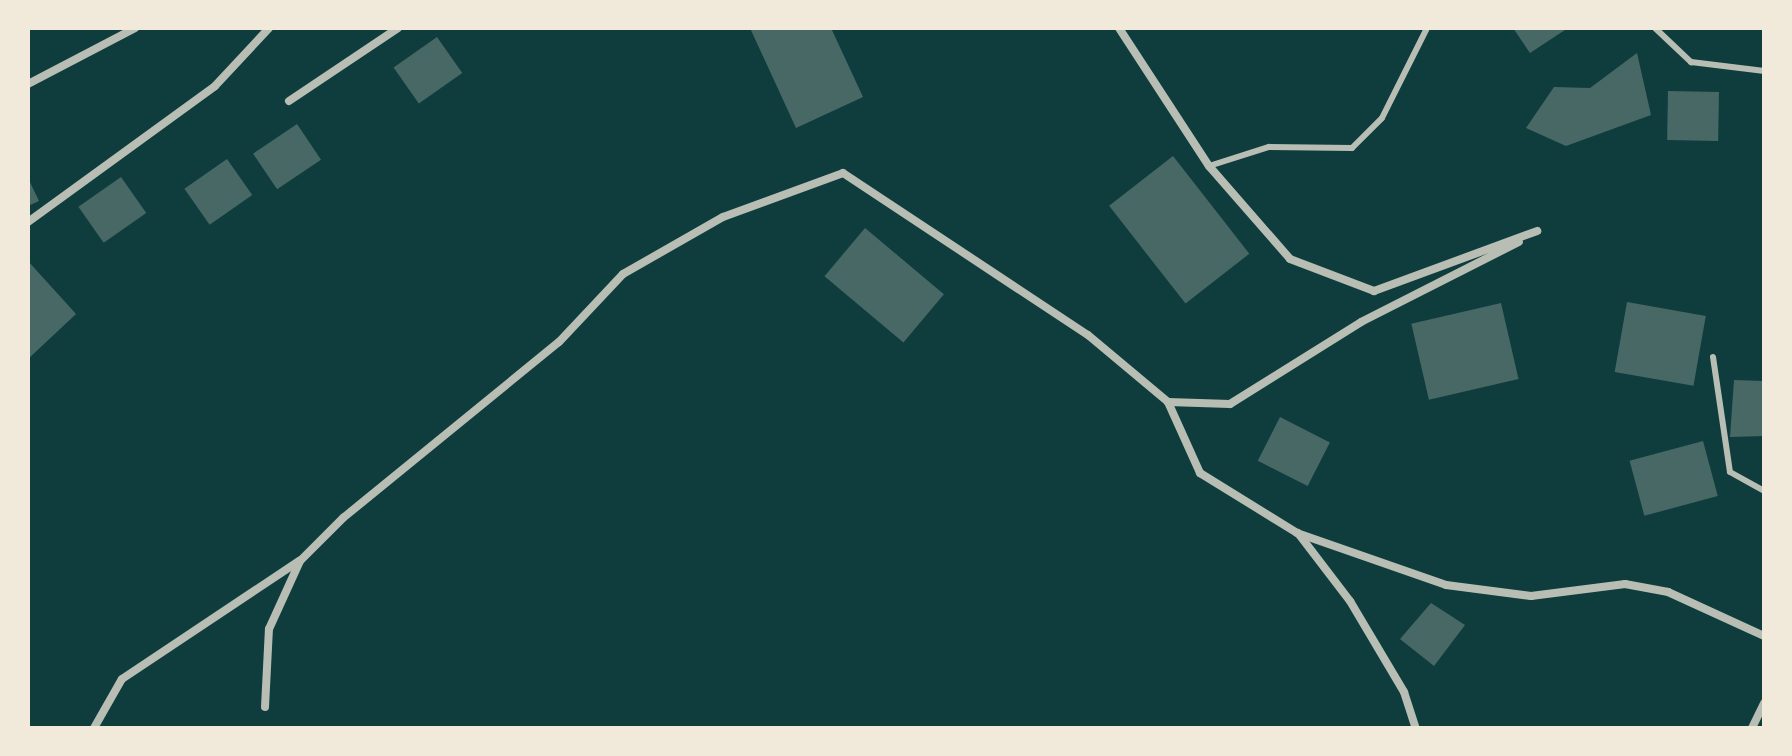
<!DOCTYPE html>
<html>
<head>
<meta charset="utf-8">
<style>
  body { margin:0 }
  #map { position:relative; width:1792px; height:756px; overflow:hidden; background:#0f3d3e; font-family:Roboto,sans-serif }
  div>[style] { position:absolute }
  .building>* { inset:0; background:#486865; transform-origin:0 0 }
  .service>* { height:6px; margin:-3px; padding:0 3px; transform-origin:3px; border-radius:3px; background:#b8beb3 }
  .minor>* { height:8px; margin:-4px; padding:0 4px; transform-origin:4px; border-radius:4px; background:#b8beb3 }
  span { translate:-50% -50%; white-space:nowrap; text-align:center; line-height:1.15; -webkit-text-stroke:6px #f1e9da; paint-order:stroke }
  .frame { position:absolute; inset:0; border:30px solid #f1e9da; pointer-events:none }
</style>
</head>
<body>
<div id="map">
  <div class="building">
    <div style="clip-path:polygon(750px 28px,831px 28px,863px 97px,796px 128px)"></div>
    <div style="clip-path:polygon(1513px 28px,1568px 28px,1530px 53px)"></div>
    <div style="left:437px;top:37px;width:44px;height:53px;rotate:55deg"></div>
    <div style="clip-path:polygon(1637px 53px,1651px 115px,1566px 146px,1526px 128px,1554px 87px,1590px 88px)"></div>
    <div style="left:1668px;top:91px;width:51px;height:49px;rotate:1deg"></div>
    <div style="left:297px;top:124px;width:43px;height:53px;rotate:56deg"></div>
    <div style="left:1173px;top:156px;width:124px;height:81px;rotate:52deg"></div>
    <div style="left:227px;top:159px;width:44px;height:52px;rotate:55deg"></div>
    <div style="left:121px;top:177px;width:44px;height:52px;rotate:55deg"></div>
    <div style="clip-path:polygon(28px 178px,39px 201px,28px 206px)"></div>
    <div style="left:865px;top:228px;width:103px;height:63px;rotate:40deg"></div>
    <div style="clip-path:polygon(28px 261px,76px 314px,28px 359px)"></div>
    <div style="left:1627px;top:302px;width:80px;height:71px;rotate:10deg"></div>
    <div style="left:1501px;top:303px;width:78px;height:92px;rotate:77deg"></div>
    <div style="clip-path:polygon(1734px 380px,1764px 381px,1764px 436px,1730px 437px)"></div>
    <div style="left:1280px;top:417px;width:56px;height:49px;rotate:27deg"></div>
    <div style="left:1703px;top:441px;width:57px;height:76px;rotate:75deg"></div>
    <div style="clip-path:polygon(1431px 603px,1465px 625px,1434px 666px,1400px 639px)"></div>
  </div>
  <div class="service">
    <div style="left:1655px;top:28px;width:50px;rotate:43.4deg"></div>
    <div style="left:1691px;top:62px;width:74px;rotate:7deg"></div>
    <div style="left:1209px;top:166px;width:63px;rotate:-17.6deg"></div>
    <div style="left:1269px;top:147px;width:83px;rotate:0.7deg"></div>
    <div style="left:1352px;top:148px;width:42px;rotate:-45deg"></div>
    <div style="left:1382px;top:118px;width:101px;rotate:-63.4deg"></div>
    <div style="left:1713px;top:357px;width:116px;rotate:81.6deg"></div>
    <div style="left:1730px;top:472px;width:39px;rotate:29deg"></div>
  </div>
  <div class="minor">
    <div style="left:1119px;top:28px;width:165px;rotate:56.9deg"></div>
    <div style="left:1209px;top:166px;width:123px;rotate:48.9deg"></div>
    <div style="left:1290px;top:259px;width:90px;rotate:20.9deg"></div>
    <div style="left:1374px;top:291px;width:174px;rotate:-20.2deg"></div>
    <div style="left:28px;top:84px;width:121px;rotate:-27.6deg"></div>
    <div style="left:289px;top:101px;width:131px;rotate:-33.8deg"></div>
    <div style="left:28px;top:222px;width:231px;rotate:-36deg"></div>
    <div style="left:215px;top:86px;width:79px;rotate:-47deg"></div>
    <div style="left:1168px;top:402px;width:62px;rotate:1.8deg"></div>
    <div style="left:1230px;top:404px;width:155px;rotate:-32deg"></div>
    <div style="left:1361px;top:322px;width:177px;rotate:-26.9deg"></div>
    <div style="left:1298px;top:533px;width:86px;rotate:52.6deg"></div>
    <div style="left:1350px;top:601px;width:106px;rotate:59.3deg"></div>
    <div style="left:1404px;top:692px;width:38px;rotate:72deg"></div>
    <div style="left:265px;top:707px;width:78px;rotate:-87.1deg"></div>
    <div style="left:269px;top:629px;width:75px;rotate:-65.5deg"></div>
    <div style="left:300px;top:561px;width:61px;rotate:-45deg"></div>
    <div style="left:343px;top:518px;width:279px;rotate:-39.2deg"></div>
    <div style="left:559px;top:342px;width:93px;rotate:-46.7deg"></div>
    <div style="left:623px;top:274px;width:115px;rotate:-29.7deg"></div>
    <div style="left:723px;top:217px;width:128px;rotate:-20.1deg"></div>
    <div style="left:843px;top:173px;width:294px;rotate:33.5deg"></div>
    <div style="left:1088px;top:335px;width:104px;rotate:39.9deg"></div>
    <div style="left:1168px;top:402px;width:78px;rotate:65.7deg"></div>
    <div style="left:1200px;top:473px;width:114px;rotate:31.7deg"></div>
    <div style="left:1297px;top:533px;width:158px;rotate:19.2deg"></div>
    <div style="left:1446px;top:585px;width:86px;rotate:7.4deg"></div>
    <div style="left:1531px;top:596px;width:95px;rotate:-7.3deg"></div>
    <div style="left:1625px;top:584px;width:44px;rotate:10.5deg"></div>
    <div style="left:1668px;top:592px;width:106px;rotate:24.6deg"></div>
    <div style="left:94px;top:728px;width:56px;rotate:-60.3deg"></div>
    <div style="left:122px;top:679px;width:213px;rotate:-33.7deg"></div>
    <div style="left:1752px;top:728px;width:28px;rotate:-64deg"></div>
  </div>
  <div class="frame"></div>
</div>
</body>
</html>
